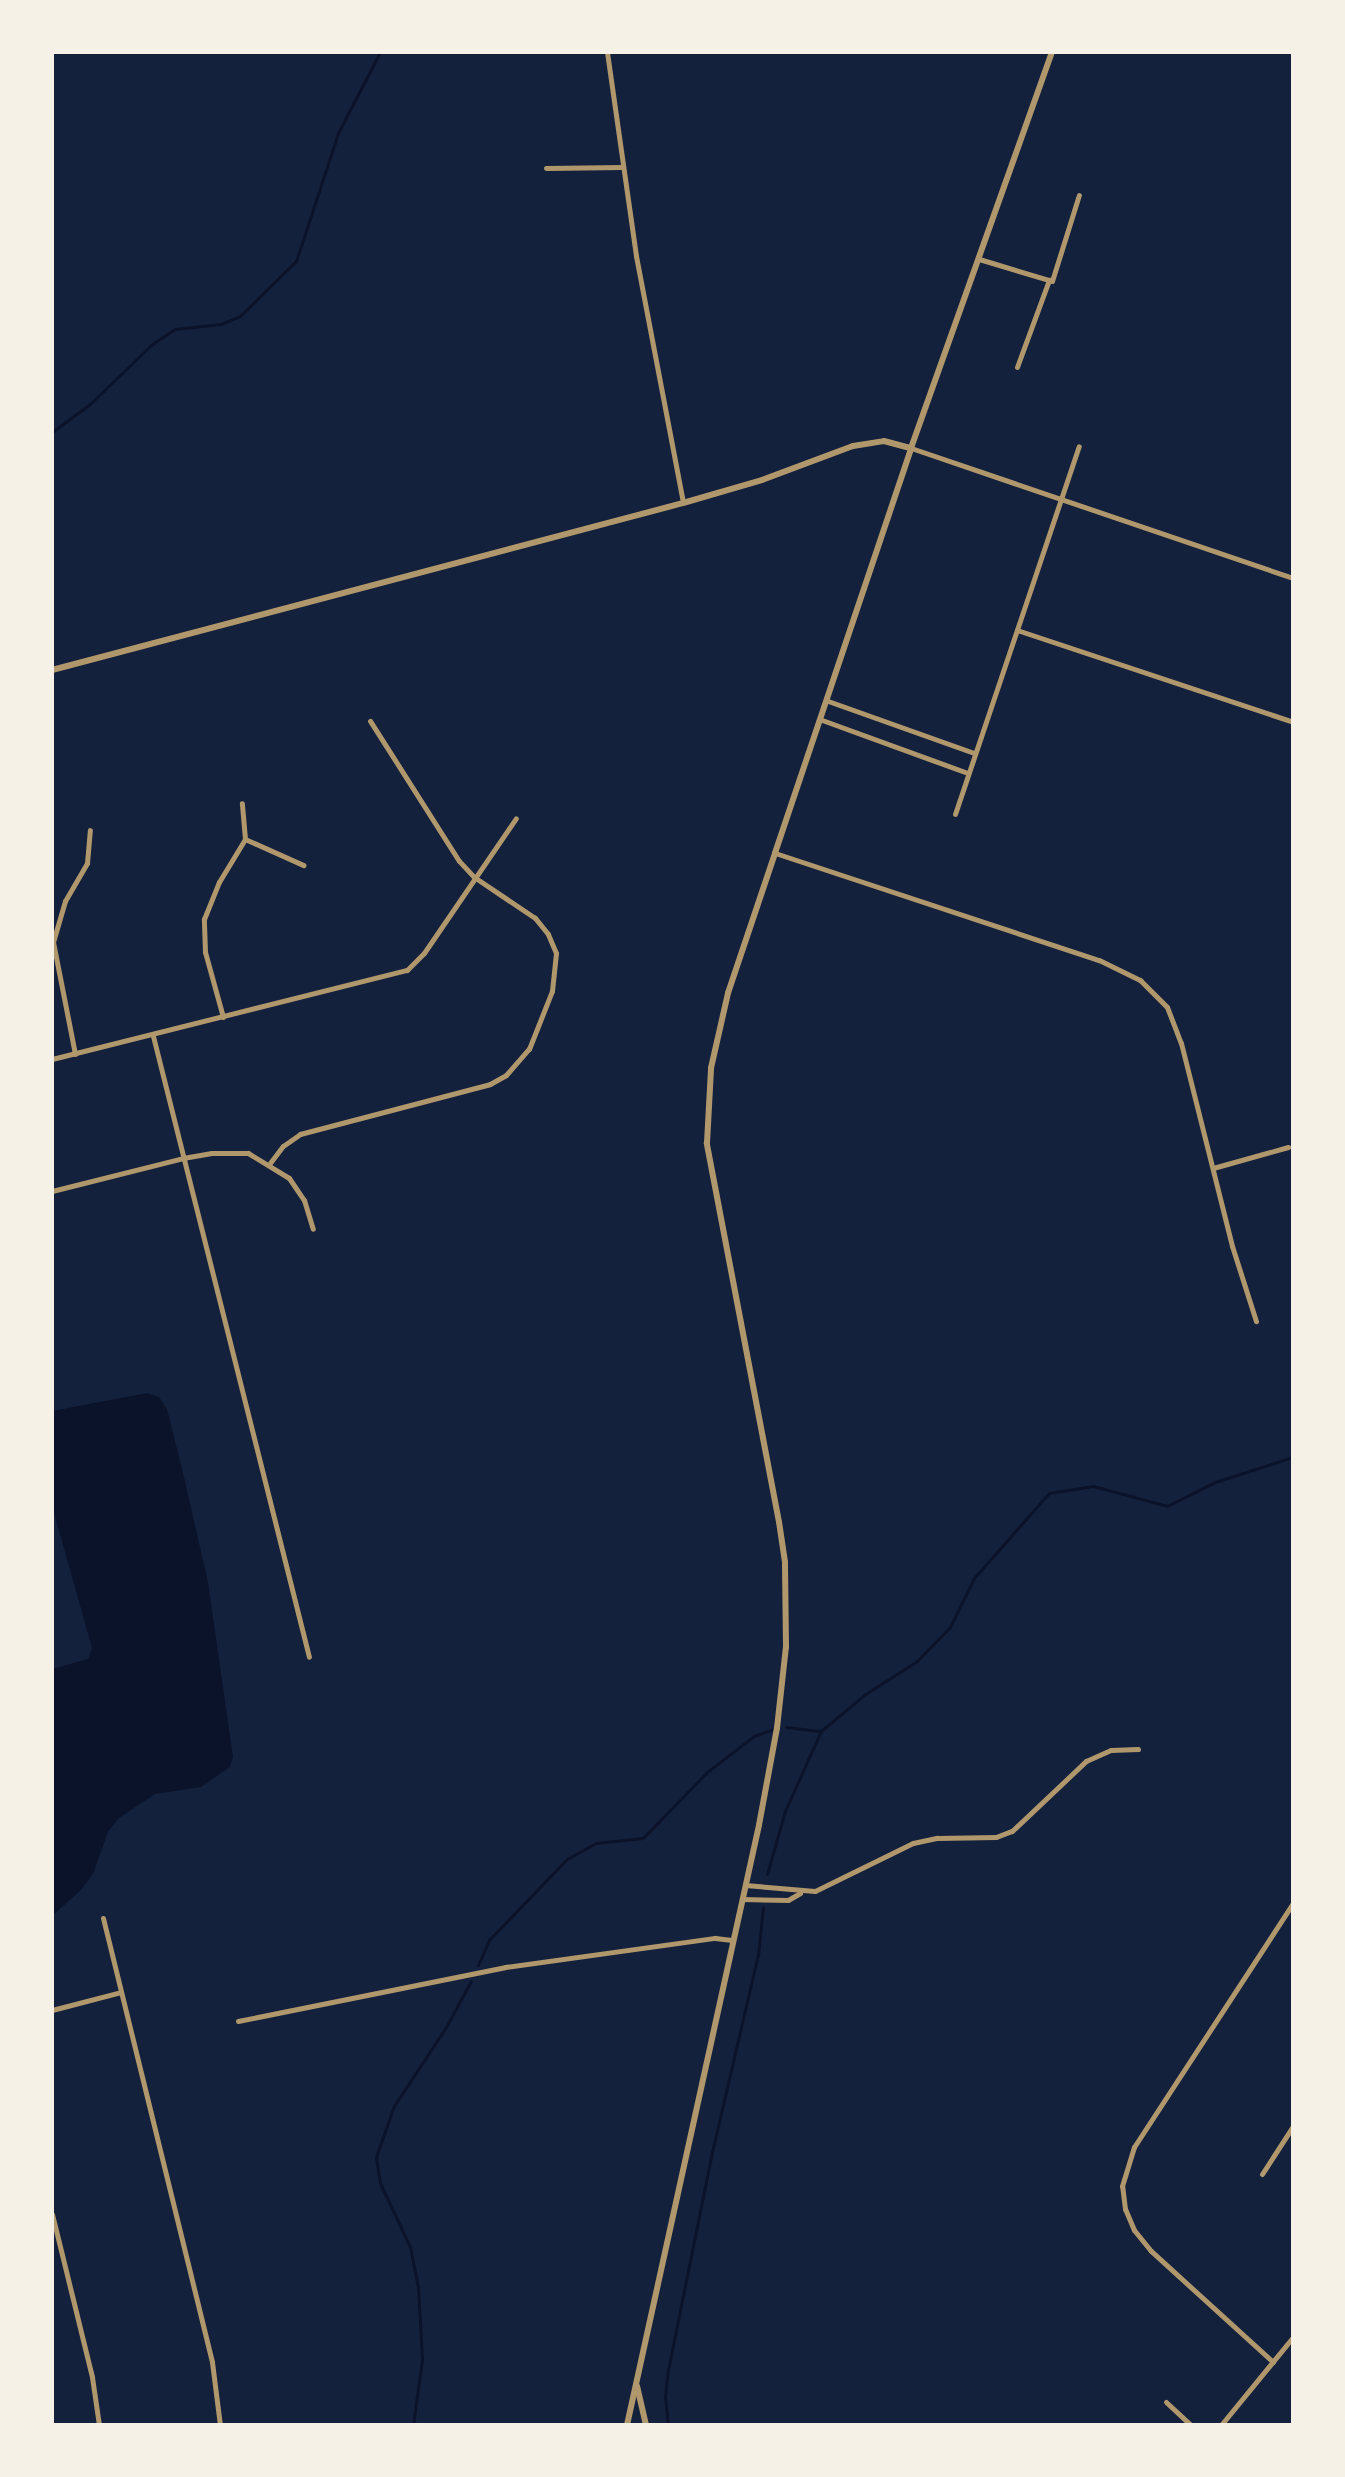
<!DOCTYPE html>
<html>
<head>
<meta charset="utf-8">
<style>
  body { margin:0 }
  #map { position:relative; width:1345px; height:2477px; overflow:hidden; background:#14213d; font-family:Ubuntu,sans-serif }
  div>[style] { position:absolute }
  .water>* { inset:0; background:#0b132b }
  .stream>* { height:3px; margin:-1.5px; padding:0 1.5px; transform-origin:1.5px; border-radius:1.5px; background:#0b132b }
  .minor>* { height:5px; margin:-2.5px; padding:0 2.5px; transform-origin:2.5px; border-radius:2.5px; background:#b1986c }
  .tertiary>* { height:6px; margin:-3px; padding:0 3px; transform-origin:3px; border-radius:3px; background:#b1986c }
  span { translate:-50% -50%; white-space:nowrap; text-align:center; line-height:1.15; -webkit-text-stroke:6px #f6f1e7; paint-order:stroke }
  .frame { position:absolute; inset:0; border:54px solid #f6f1e7; pointer-events:none }
</style>
</head>
<body>
<div id="map">
  <div class="water">
    <div style="clip-path:polygon(147px 1393px,159px 1397px,167px 1409px,184px 1477px,208px 1582px,233px 1757px,230px 1767px,201px 1787px,155px 1794px,119px 1818px,108px 1832px,93px 1874px,81px 1890px,52px 1916px,52px 1669px,88px 1659px,92px 1648px,52px 1506px,52px 1411px)"></div>
  </div>
  <div class="stream">
    <div style="left:52px;top:432px;width:47px;rotate:-36.4deg"></div>
    <div style="left:90px;top:404px;width:85px;rotate:-44deg"></div>
    <div style="left:151px;top:345px;width:29px;rotate:-34deg"></div>
    <div style="left:175px;top:329px;width:46px;rotate:-6.2deg"></div>
    <div style="left:221px;top:324px;width:21px;rotate:-23deg"></div>
    <div style="left:240px;top:316px;width:78px;rotate:-44.5deg"></div>
    <div style="left:296px;top:261px;width:135px;rotate:-71.8deg"></div>
    <div style="left:338px;top:133px;width:91px;rotate:-62.6deg"></div>
    <div style="left:786px;top:1727px;width:35px;rotate:7deg"></div>
    <div style="left:767px;top:1874px;width:66px;rotate:-74.1deg"></div>
    <div style="left:785px;top:1811px;width:88px;rotate:-65.8deg"></div>
    <div style="left:821px;top:1731px;width:56px;rotate:-39.9deg"></div>
    <div style="left:864px;top:1695px;width:63px;rotate:-32.7deg"></div>
    <div style="left:917px;top:1661px;width:47px;rotate:-45.9deg"></div>
    <div style="left:950px;top:1627px;width:55px;rotate:-63.9deg"></div>
    <div style="left:974px;top:1578px;width:113px;rotate:-48.6deg"></div>
    <div style="left:1049px;top:1493px;width:45px;rotate:-9deg"></div>
    <div style="left:1093px;top:1486px;width:77px;rotate:15.1deg"></div>
    <div style="left:1167px;top:1506px;width:54px;rotate:-26.6deg"></div>
    <div style="left:1215px;top:1482px;width:82px;rotate:-17.8deg"></div>
    <div style="left:478px;top:1965px;width:27px;rotate:-66deg"></div>
    <div style="left:489px;top:1940px;width:112px;rotate:-46.1deg"></div>
    <div style="left:567px;top:1859px;width:33px;rotate:-29deg"></div>
    <div style="left:596px;top:1843px;width:47px;rotate:-6.1deg"></div>
    <div style="left:643px;top:1838px;width:92px;rotate:-45.9deg"></div>
    <div style="left:707px;top:1772px;width:59px;rotate:-37.5deg"></div>
    <div style="left:754px;top:1736px;width:20px;rotate:-20deg"></div>
    <div style="left:413px;top:2425px;width:66px;rotate:-82.1deg"></div>
    <div style="left:422px;top:2360px;width:73px;rotate:-93.1deg"></div>
    <div style="left:418px;top:2287px;width:41px;rotate:-101.3deg"></div>
    <div style="left:410px;top:2247px;width:71px;rotate:-115.1deg"></div>
    <div style="left:380px;top:2183px;width:26px;rotate:-99deg"></div>
    <div style="left:376px;top:2157px;width:54px;rotate:-70.6deg"></div>
    <div style="left:394px;top:2106px;width:95px;rotate:-56.6deg"></div>
    <div style="left:446px;top:2027px;width:52px;rotate:-61.5deg"></div>
    <div style="left:668px;top:2425px;width:28px;rotate:-96deg"></div>
    <div style="left:665px;top:2397px;width:27px;rotate:-84deg"></div>
    <div style="left:668px;top:2370px;width:222px;rotate:-78.6deg"></div>
    <div style="left:712px;top:2152px;width:202px;rotate:-76.9deg"></div>
    <div style="left:758px;top:1955px;width:48px;rotate:-84.1deg"></div>
  </div>
  <div class="minor">
    <div style="left:607px;top:52px;width:206px;rotate:81.9deg"></div>
    <div style="left:636px;top:256px;width:251px;rotate:79.2deg"></div>
    <div style="left:546px;top:168px;width:76px;rotate:-0.8deg"></div>
    <div style="left:979px;top:259px;width:76px;rotate:16.8deg"></div>
    <div style="left:1052px;top:281px;width:90px;rotate:-72.6deg"></div>
    <div style="left:1017px;top:367px;width:93px;rotate:-69.8deg"></div>
    <div style="left:911px;top:448px;width:404px;rotate:18.8deg"></div>
    <div style="left:1017px;top:630px;width:291px;rotate:18.4deg"></div>
    <div style="left:828px;top:701px;width:155px;rotate:19.6deg"></div>
    <div style="left:822px;top:720px;width:155px;rotate:20deg"></div>
    <div style="left:955px;top:814px;width:388px;rotate:-71.4deg"></div>
    <div style="left:245px;top:839px;width:64px;rotate:24.1deg"></div>
    <div style="left:775px;top:853px;width:341px;rotate:18.3deg"></div>
    <div style="left:1099px;top:960px;width:46px;rotate:26deg"></div>
    <div style="left:1140px;top:980px;width:38px;rotate:45deg"></div>
    <div style="left:1167px;top:1007px;width:39px;rotate:69deg"></div>
    <div style="left:1181px;top:1043px;width:209px;rotate:75.9deg"></div>
    <div style="left:1232px;top:1246px;width:79px;rotate:72.3deg"></div>
    <div style="left:223px;top:1017px;width:67px;rotate:-105.5deg"></div>
    <div style="left:205px;top:952px;width:33px;rotate:-92deg"></div>
    <div style="left:204px;top:919px;width:40px;rotate:-68deg"></div>
    <div style="left:219px;top:882px;width:50px;rotate:-58.8deg"></div>
    <div style="left:245px;top:839px;width:36px;rotate:-95deg"></div>
    <div style="left:153px;top:1036px;width:640px;rotate:75.9deg"></div>
    <div style="left:75px;top:1054px;width:114px;rotate:-101.1deg"></div>
    <div style="left:53px;top:942px;width:43px;rotate:-73.7deg"></div>
    <div style="left:65px;top:901px;width:44px;rotate:-59.9deg"></div>
    <div style="left:87px;top:863px;width:33px;rotate:-85deg"></div>
    <div style="left:52px;top:1059px;width:366px;rotate:-14.1deg"></div>
    <div style="left:407px;top:970px;width:24px;rotate:-45deg"></div>
    <div style="left:424px;top:953px;width:163px;rotate:-55.7deg"></div>
    <div style="left:270px;top:1163px;width:21px;rotate:-53deg"></div>
    <div style="left:283px;top:1146px;width:21px;rotate:-35deg"></div>
    <div style="left:300px;top:1134px;width:196px;rotate:-14.7deg"></div>
    <div style="left:490px;top:1084px;width:18px;rotate:-29deg"></div>
    <div style="left:506px;top:1075px;width:35px;rotate:-49deg"></div>
    <div style="left:529px;top:1049px;width:62px;rotate:-68.4deg"></div>
    <div style="left:552px;top:991px;width:38px;rotate:-84deg"></div>
    <div style="left:556px;top:953px;width:21px;rotate:-113deg"></div>
    <div style="left:548px;top:934px;width:21px;rotate:-129deg"></div>
    <div style="left:535px;top:918px;width:73px;rotate:-146.1deg"></div>
    <div style="left:474px;top:877px;width:22px;rotate:-133deg"></div>
    <div style="left:459px;top:861px;width:166px;rotate:-122.4deg"></div>
    <div style="left:1213px;top:1168px;width:78px;rotate:-15.6deg"></div>
    <div style="left:52px;top:1191px;width:135px;rotate:-14.1deg"></div>
    <div style="left:183px;top:1158px;width:29px;rotate:-10deg"></div>
    <div style="left:212px;top:1153px;width:36px"></div>
    <div style="left:248px;top:1153px;width:48px;rotate:31.4deg"></div>
    <div style="left:289px;top:1178px;width:27px;rotate:56deg"></div>
    <div style="left:304px;top:1200px;width:30px;rotate:73deg"></div>
    <div style="left:745px;top:1885px;width:70px;rotate:4.9deg"></div>
    <div style="left:815px;top:1891px;width:109px;rotate:-26.1deg"></div>
    <div style="left:913px;top:1843px;width:25px;rotate:-12deg"></div>
    <div style="left:937px;top:1838px;width:59px;rotate:-1deg"></div>
    <div style="left:996px;top:1837px;width:17px;rotate:-21deg"></div>
    <div style="left:1012px;top:1831px;width:102px;rotate:-43.4deg"></div>
    <div style="left:1086px;top:1761px;width:27px;rotate:-24deg"></div>
    <div style="left:1111px;top:1750px;width:27px;rotate:-2deg"></div>
    <div style="left:742px;top:1899px;width:46px;rotate:1.2deg"></div>
    <div style="left:788px;top:1900px;width:14px;rotate:-30deg"></div>
    <div style="left:103px;top:1918px;width:457px;rotate:76.2deg"></div>
    <div style="left:212px;top:2362px;width:64px;rotate:82.8deg"></div>
    <div style="left:52px;top:2010px;width:71px;rotate:-14.6deg"></div>
    <div style="left:238px;top:2021px;width:272px;rotate:-11.4deg"></div>
    <div style="left:505px;top:1967px;width:212px;rotate:-7.9deg"></div>
    <div style="left:715px;top:1938px;width:17px;rotate:7deg"></div>
    <div style="left:1262px;top:2174px;width:57px;rotate:-57.1deg"></div>
    <div style="left:52px;top:2214px;width:168px;rotate:76.2deg"></div>
    <div style="left:92px;top:2377px;width:49px;rotate:81.7deg"></div>
    <div style="left:1273px;top:2362px;width:165px;rotate:-137.7deg"></div>
    <div style="left:1151px;top:2251px;width:27px;rotate:-129deg"></div>
    <div style="left:1134px;top:2230px;width:23px;rotate:-113deg"></div>
    <div style="left:1125px;top:2209px;width:23px;rotate:-97deg"></div>
    <div style="left:1122px;top:2186px;width:41px;rotate:-72.9deg"></div>
    <div style="left:1134px;top:2147px;width:291px;rotate:-56.9deg"></div>
    <div style="left:1166px;top:2402px;width:34px;rotate:43deg"></div>
    <div style="left:1221px;top:2425px;width:114px;rotate:-50.7deg"></div>
  </div>
  <div class="tertiary">
    <div style="left:52px;top:670px;width:653px;rotate:-14.82deg"></div>
    <div style="left:683px;top:503px;width:82px;rotate:-16.2deg"></div>
    <div style="left:762px;top:480px;width:97px;rotate:-20.5deg"></div>
    <div style="left:853px;top:446px;width:31px;rotate:-9deg"></div>
    <div style="left:884px;top:441px;width:28px;rotate:15deg"></div>
    <div style="left:637px;top:2386px;width:40px;rotate:77deg"></div>
    <div style="left:627px;top:2425px;width:614px;rotate:-77.59deg"></div>
    <div style="left:759px;top:1825px;width:99px;rotate:-79.5deg"></div>
    <div style="left:777px;top:1728px;width:81px;rotate:-83.7deg"></div>
    <div style="left:786px;top:1647px;width:85px;rotate:-90.7deg"></div>
    <div style="left:785px;top:1562px;width:40px;rotate:-98.5deg"></div>
    <div style="left:779px;top:1522px;width:386px;rotate:-100.8deg"></div>
    <div style="left:707px;top:1143px;width:75px;rotate:-86.9deg"></div>
    <div style="left:711px;top:1068px;width:77px;rotate:-77.2deg"></div>
    <div style="left:728px;top:993px;width:148px;rotate:-71.4deg"></div>
    <div style="left:775px;top:853px;width:427px;rotate:-71.4deg"></div>
    <div style="left:911px;top:448px;width:420px;rotate:-70.4deg"></div>
  </div>
  <div class="frame"></div>
</div>
</body>
</html>
